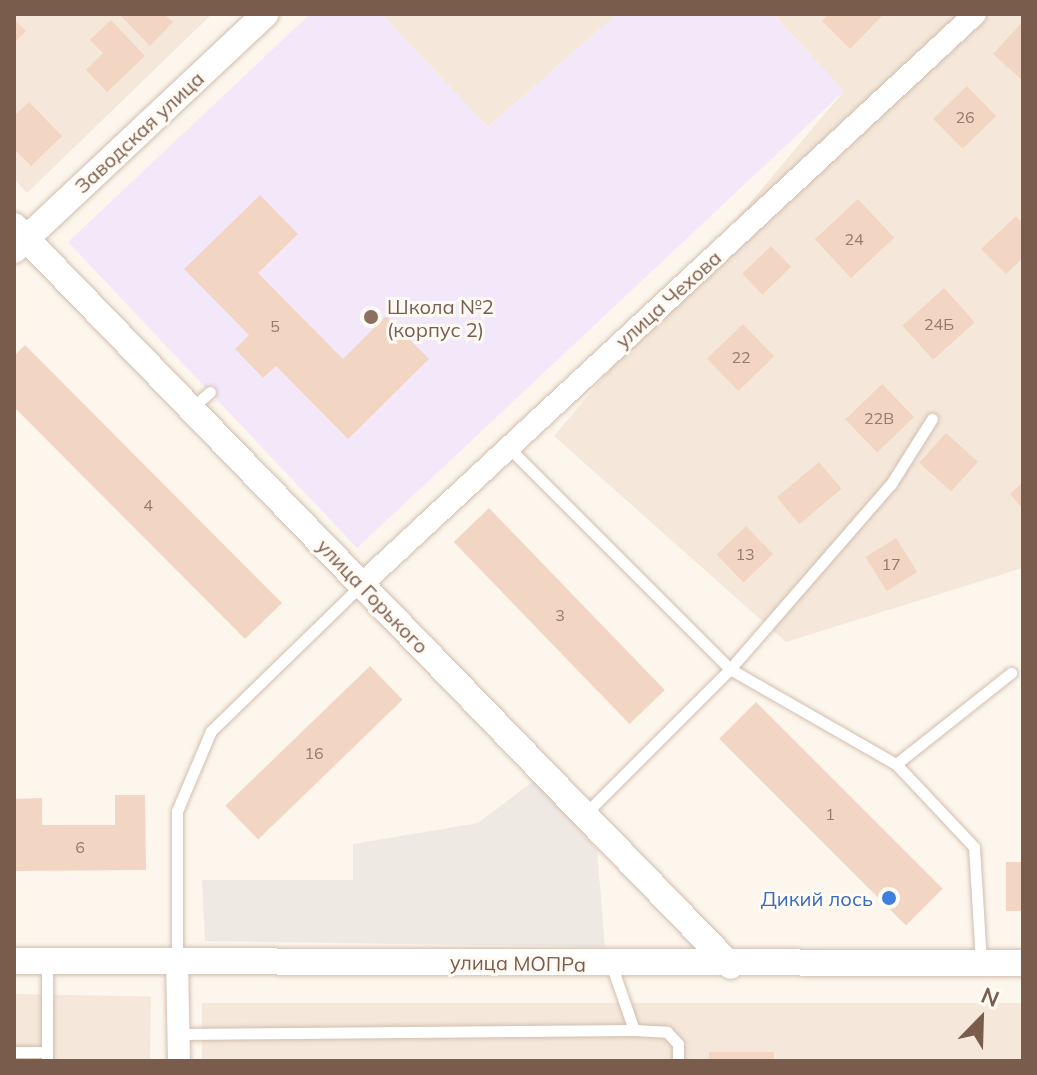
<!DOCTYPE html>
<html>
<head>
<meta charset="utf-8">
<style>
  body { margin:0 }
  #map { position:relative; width:1037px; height:1075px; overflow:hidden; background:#fdf6ec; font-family:Mulish,sans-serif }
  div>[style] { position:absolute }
  .residential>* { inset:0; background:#f5e8da; transform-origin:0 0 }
  .industrial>* { inset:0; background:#efe9e4 }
  .education>* { inset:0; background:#f3e8fa }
  .building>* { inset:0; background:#f3d5c3; transform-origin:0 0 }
  .roads { filter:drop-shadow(0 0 2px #d1beb0) drop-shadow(0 0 2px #d1beb0) }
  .service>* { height:11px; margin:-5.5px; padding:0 5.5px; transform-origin:5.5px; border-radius:5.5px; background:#fff }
  .minor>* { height:22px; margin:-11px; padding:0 11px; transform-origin:11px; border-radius:11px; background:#fff }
  .tertiary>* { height:26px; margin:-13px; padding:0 13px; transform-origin:13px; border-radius:13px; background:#fff }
  .dots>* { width:22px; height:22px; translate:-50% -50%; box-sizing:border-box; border:4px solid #fffaf3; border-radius:50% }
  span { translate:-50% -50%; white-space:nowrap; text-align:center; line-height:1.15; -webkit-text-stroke:6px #fffaf3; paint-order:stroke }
  .number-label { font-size:16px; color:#987a6a }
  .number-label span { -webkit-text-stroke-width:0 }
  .street-label { font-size:20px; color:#7a5c4d }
  .education-label { font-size:20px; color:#785e54 }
  .left { translate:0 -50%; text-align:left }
  .shop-label { font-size:20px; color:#366cbe }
  .right { translate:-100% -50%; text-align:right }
  .frame { position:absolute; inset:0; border:16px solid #7a5c4d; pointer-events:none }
  .north { position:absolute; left:941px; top:979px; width:80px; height:80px; -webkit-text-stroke:6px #fffaf3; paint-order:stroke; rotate:23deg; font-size:22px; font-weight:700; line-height:32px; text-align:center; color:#7a5c4d }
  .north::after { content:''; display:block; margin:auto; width:28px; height:36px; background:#7a5c4d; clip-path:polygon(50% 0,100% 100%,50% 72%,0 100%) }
</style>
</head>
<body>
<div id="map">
  <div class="residential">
    <div style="clip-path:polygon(14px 14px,212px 14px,27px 193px,14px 179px)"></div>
    <div style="clip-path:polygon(381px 14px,617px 14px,488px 127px)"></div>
    <div style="clip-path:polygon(773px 14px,1023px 14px,1023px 568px,786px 642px,554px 436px,844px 91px)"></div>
    <div style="left:14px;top:994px;width:137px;height:67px;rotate:1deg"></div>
    <div style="left:1023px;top:1003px;width:58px;height:821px;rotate:90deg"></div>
  </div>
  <div class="industrial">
    <div style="clip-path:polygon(535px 780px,597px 850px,605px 947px,205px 941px,202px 880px,353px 880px,353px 844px,478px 823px)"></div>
  </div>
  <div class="education">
    <div style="clip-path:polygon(310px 14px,381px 14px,488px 127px,617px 14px,773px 14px,844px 91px,357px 548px,68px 242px)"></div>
  </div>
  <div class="building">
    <div style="clip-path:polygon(119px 14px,164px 14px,173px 22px,150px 46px)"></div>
    <div style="clip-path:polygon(828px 14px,884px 14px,850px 49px,822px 21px)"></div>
    <div style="clip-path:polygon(14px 19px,26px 31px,14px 43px)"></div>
    <div style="clip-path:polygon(111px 20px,145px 56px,107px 92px,86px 70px,103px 53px,90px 40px)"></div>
    <div style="clip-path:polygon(1023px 21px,1023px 81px,993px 54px)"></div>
    <div style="left:967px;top:86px;width:42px;height:47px;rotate:46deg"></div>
    <div style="clip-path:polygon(29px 102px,62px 136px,31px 166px,14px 149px,14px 116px)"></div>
    <div style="clip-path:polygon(260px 195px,298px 234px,258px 273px,343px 359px,386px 316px,429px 359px,348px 439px,276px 366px,263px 378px,235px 349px,249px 335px,184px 269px)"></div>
    <div style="left:858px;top:199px;width:53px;height:59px;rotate:47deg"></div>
    <div style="clip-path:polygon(1016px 216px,1023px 224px,1023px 258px,1006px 274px,981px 249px)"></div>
    <div style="left:771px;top:246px;width:29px;height:40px;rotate:46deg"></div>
    <div style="left:944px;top:288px;width:46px;height:56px;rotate:48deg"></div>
    <div style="left:743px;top:324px;width:45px;height:50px;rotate:46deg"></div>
    <div style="clip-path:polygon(25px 345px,282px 603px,245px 639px,14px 407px,14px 356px)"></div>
    <div style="left:882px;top:384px;width:46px;height:51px;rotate:46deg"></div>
    <div style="left:946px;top:433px;width:43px;height:40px;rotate:42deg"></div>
    <div style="left:819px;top:462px;width:35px;height:55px;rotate:50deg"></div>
    <div style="clip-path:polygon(1023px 482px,1023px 509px,1010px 494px)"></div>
    <div style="left:489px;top:508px;width:253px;height:49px;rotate:46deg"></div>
    <div style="left:746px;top:526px;width:39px;height:41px;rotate:46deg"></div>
    <div style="left:896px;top:538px;width:40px;height:36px;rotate:58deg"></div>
    <div style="left:370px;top:666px;width:47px;height:201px;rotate:46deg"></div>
    <div style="left:756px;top:702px;width:264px;height:52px;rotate:45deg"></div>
    <div style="clip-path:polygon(115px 795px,145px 795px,146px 870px,14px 871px,14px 799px,42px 798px,42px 825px,115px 825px)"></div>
    <div style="left:1006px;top:862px;width:17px;height:49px"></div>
    <div style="left:709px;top:1052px;width:65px;height:9px"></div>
  </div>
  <div class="roads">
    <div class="service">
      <div style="left:192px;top:408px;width:24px;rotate:-42deg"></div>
      <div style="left:507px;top:446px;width:315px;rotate:45deg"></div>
      <div style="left:730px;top:669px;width:191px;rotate:29.8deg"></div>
      <div style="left:896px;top:764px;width:114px;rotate:46.8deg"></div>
      <div style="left:974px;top:847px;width:114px;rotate:86.5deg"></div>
      <div style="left:896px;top:764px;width:147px;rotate:-38.4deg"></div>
      <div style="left:585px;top:814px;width:205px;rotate:-45deg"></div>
      <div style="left:730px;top:669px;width:245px;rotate:-49deg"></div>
      <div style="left:891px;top:484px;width:77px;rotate:-57.8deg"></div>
      <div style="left:177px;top:958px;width:147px;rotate:-90deg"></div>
      <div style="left:177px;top:811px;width:87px;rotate:-67deg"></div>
      <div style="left:211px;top:731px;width:209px;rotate:-44.2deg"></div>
      <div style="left:611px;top:964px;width:70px;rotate:70.8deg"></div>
      <div style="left:180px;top:1034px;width:454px;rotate:-0.5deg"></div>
      <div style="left:634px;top:1030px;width:33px;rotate:3deg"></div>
      <div style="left:667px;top:1032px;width:16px;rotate:47deg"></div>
      <div style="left:678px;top:1044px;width:17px;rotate:90deg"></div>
      <div style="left:14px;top:1052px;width:32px"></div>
      <div style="left:47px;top:1061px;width:99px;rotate:-90deg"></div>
    </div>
    <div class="minor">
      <div style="left:362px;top:584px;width:837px;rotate:-42.92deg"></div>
      <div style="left:177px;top:958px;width:103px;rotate:88.9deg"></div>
    </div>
    <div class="tertiary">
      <div style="left:14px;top:226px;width:1030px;rotate:45.9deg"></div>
      <div style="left:14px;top:250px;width:345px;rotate:-43.2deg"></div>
      <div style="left:14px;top:961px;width:1009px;rotate:0.11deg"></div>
    </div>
  </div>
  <div class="dots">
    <div style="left:371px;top:317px;background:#8d6e63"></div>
    <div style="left:889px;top:898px;background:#3f7fe0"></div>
  </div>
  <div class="number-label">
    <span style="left:965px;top:117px">26</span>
    <span style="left:854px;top:239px">24</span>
    <span style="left:939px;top:324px">24Б</span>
    <span style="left:275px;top:326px">5</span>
    <span style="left:741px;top:357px">22</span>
    <span style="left:879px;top:418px">22В</span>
    <span style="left:148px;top:505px">4</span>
    <span style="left:745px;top:554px">13</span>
    <span style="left:891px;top:564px">17</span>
    <span style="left:560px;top:615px">3</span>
    <span style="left:314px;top:753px">16</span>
    <span style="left:830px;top:814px">1</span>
    <span style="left:80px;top:847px">6</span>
  </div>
  <div class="street-label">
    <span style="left:139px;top:132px;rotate:-43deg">Заводская улица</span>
    <span style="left:668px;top:299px;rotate:-42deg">улица Чехова</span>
    <span style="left:373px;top:596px;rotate:46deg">улица Горького</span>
    <span style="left:518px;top:963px;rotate:1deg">улица МОПРа</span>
  </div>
  <div class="education-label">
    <span class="left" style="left:387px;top:318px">Школа №2<br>(корпус 2)</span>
  </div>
  <div class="shop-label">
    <span class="right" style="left:873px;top:898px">Дикий лось</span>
  </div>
  <div class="frame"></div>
  <div class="north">N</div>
</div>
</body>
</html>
